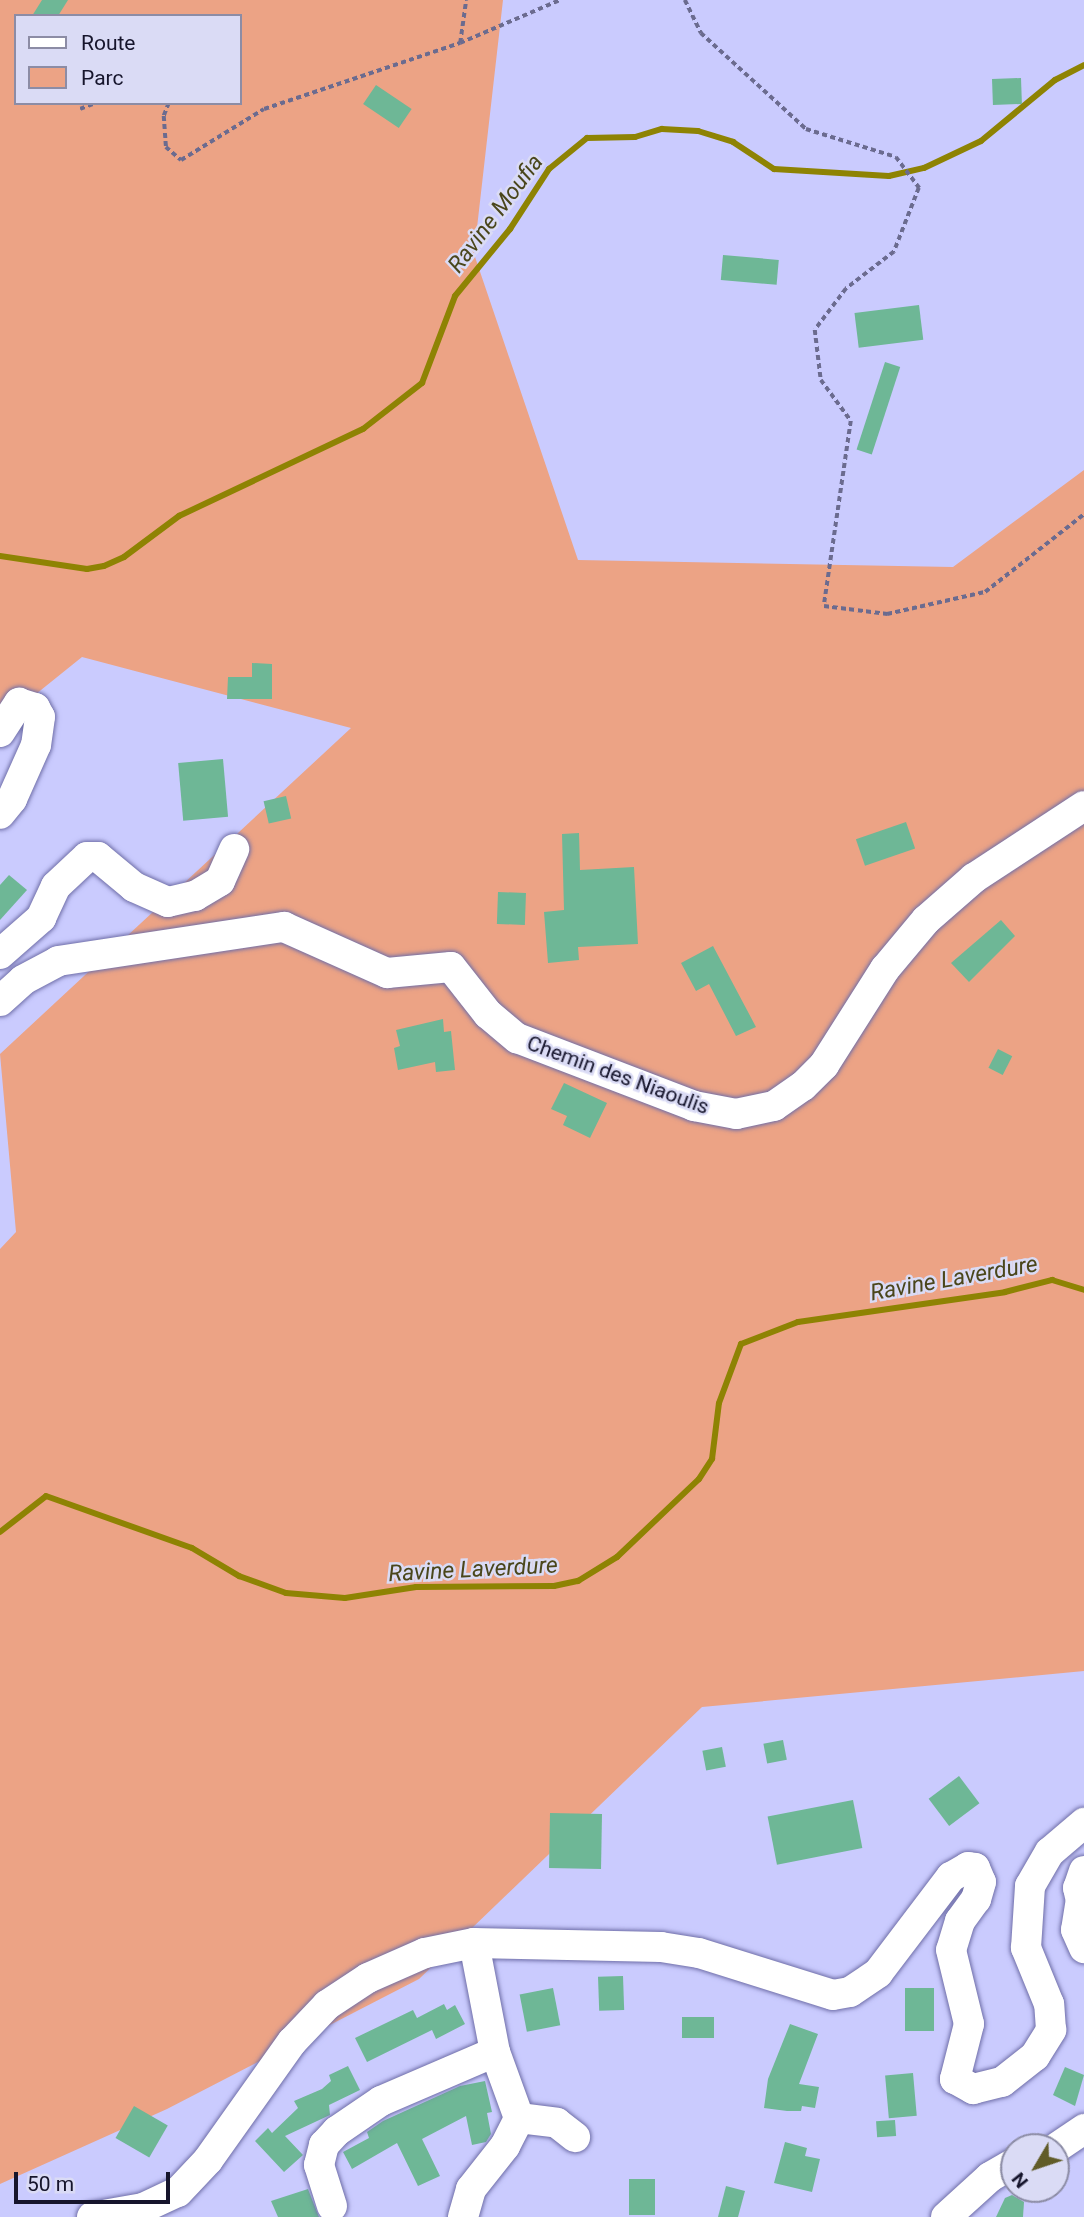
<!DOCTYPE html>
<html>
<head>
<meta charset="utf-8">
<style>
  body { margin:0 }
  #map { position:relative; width:1084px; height:2217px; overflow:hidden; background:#cacbfe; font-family:Roboto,sans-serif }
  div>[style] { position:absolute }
  .green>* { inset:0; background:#eca385 }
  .stream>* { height:6px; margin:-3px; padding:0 3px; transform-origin:3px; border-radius:3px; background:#8e8303 }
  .building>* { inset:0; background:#6eb796; transform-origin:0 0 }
  .path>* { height:3.5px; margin-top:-1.75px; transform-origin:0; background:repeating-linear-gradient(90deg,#6b6b8f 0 5px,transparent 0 8.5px) }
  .roads { filter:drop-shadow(0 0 2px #6f6ea8) drop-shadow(0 0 2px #6f6ea8) }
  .minor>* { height:30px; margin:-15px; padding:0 15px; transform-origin:15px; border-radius:15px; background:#fff }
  span { translate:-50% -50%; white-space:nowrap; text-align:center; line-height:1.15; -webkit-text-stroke:5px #dadbf5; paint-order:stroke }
  .street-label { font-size:21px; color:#16152c }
  .water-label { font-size:23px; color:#4a461b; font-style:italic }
  .legend { position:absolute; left:14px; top:14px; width:228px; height:91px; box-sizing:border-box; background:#dadbf5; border:2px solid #8c8ca5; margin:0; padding:9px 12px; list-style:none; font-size:21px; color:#16152c }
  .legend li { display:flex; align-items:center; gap:14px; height:35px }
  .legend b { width:35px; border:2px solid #8c8ca5 }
  .north { position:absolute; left:1000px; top:2133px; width:70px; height:70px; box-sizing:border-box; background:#dadbf5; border:2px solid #8c8ca5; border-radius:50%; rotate:231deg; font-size:19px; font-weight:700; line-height:28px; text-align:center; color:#16152c }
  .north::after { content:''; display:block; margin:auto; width:24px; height:32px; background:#615c28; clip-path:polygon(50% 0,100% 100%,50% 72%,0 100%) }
  .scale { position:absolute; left:14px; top:2172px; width:156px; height:32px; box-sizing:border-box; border:4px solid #16152c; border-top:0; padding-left:9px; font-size:21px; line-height:24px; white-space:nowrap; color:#16152c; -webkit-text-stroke:5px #dadbf5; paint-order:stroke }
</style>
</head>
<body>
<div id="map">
  <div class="green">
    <div style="clip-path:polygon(evenodd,0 0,503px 0,474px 254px,578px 560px,953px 567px,1084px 470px,1084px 1671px,702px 1707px,419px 1979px,167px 2109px,0 2184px,0 1249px,16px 1232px,0 1054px,351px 728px,82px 657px,0 723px,0 0,16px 16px,240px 16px,240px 103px,16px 103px,16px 16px)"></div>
  </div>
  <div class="stream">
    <div style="left:0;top:556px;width:88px;rotate:8.5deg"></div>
    <div style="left:87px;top:569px;width:17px;rotate:-10deg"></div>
    <div style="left:104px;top:566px;width:22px;rotate:-24deg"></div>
    <div style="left:124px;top:557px;width:69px;rotate:-36.7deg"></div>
    <div style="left:179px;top:516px;width:204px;rotate:-25.3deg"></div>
    <div style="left:363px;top:429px;width:75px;rotate:-37.9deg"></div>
    <div style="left:422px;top:383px;width:93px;rotate:-69.2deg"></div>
    <div style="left:455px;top:296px;width:87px;rotate:-50.6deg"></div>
    <div style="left:510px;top:229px;width:72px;rotate:-57deg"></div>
    <div style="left:549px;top:169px;width:49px;rotate:-39.2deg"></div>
    <div style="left:587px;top:138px;width:48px;rotate:-1.2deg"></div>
    <div style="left:635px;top:137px;width:28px;rotate:-17deg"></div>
    <div style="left:662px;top:129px;width:36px;rotate:3deg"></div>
    <div style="left:698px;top:131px;width:37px;rotate:17deg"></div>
    <div style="left:733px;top:142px;width:49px;rotate:33.4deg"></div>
    <div style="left:774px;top:169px;width:115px;rotate:3.5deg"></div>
    <div style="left:889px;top:176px;width:36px;rotate:-13deg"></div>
    <div style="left:924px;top:168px;width:63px;rotate:-25.3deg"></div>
    <div style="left:981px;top:141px;width:96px;rotate:-39.5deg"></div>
    <div style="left:1055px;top:80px;width:33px;rotate:-27deg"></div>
    <div style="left:0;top:1532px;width:58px;rotate:-38deg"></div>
    <div style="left:46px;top:1496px;width:155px;rotate:19.6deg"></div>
    <div style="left:192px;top:1548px;width:55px;rotate:30.8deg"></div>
    <div style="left:239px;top:1576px;width:50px;rotate:19.9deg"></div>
    <div style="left:286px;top:1593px;width:59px;rotate:4.8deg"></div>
    <div style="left:345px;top:1598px;width:72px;rotate:-8.8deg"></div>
    <div style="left:416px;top:1587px;width:138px;rotate:-0.4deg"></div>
    <div style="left:554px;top:1586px;width:25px;rotate:-12deg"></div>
    <div style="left:578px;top:1581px;width:46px;rotate:-31.6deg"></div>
    <div style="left:617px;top:1557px;width:113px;rotate:-43.6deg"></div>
    <div style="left:699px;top:1479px;width:24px;rotate:-57deg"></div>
    <div style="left:712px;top:1459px;width:56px;rotate:-82.9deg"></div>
    <div style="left:719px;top:1403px;width:63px;rotate:-69.6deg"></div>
    <div style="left:741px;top:1344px;width:61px;rotate:-21.1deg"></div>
    <div style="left:798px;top:1322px;width:209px;rotate:-8.2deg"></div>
    <div style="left:1005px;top:1292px;width:49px;rotate:-14.3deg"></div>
    <div style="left:1052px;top:1280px;width:34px;rotate:17deg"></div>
  </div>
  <div class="building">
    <div style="clip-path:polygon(42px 0,68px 0,58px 16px,32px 16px)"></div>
    <div style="left:1021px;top:78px;width:26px;height:29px;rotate:88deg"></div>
    <div style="left:376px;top:85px;width:43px;height:23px;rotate:34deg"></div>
    <div style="left:723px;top:255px;width:56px;height:25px;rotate:5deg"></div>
    <div style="left:919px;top:305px;width:35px;height:65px;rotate:83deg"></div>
    <div style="left:885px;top:362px;width:16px;height:92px;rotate:18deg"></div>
    <div style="clip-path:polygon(252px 663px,272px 664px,272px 699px,227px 699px,228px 677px,252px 677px)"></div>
    <div style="left:223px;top:759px;width:58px;height:45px;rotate:85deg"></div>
    <div style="left:286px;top:796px;width:23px;height:23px;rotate:77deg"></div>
    <div style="left:906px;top:822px;width:28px;height:53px;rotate:71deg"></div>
    <div style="clip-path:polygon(579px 833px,580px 870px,634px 867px,638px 944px,578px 947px,579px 960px,548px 963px,544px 912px,564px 910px,562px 834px)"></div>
    <div style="clip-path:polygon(9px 875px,27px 890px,0 920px,0 885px)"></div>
    <div style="left:498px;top:892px;width:28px;height:32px;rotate:2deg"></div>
    <div style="clip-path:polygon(1001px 920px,1015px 936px,969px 982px,951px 963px)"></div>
    <div style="clip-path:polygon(713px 946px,756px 1027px,736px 1036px,709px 984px,696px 991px,681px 963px)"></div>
    <div style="clip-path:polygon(443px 1019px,444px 1032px,451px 1031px,455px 1070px,436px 1072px,435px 1062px,398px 1070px,394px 1048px,400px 1046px,396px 1030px)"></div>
    <div style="left:998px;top:1049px;width:16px;height:21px;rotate:27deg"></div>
    <div style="clip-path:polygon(564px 1083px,607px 1103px,590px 1138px,563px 1125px,567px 1116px,551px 1109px)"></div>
    <div style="left:783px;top:1740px;width:20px;height:20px;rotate:79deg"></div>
    <div style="left:722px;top:1747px;width:20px;height:20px;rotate:79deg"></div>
    <div style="left:959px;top:1776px;width:34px;height:38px;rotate:53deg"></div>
    <div style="left:853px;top:1800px;width:49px;height:87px;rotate:79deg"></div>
    <div style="left:550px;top:1813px;width:52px;height:55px;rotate:1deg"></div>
    <div style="left:623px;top:1976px;width:34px;height:25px;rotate:88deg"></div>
    <div style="left:553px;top:1988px;width:38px;height:34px;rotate:79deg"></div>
    <div style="left:905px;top:1988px;width:29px;height:43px"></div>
    <div style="clip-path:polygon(444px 2004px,447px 2010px,455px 2005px,465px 2024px,436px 2039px,432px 2030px,367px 2062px,355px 2038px,413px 2010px,417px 2018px)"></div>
    <div style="left:682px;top:2017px;width:32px;height:21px"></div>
    <div style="clip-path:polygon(790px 2024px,818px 2034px,799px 2084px,819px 2087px,815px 2108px,802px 2106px,801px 2111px,787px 2111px,764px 2108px,768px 2079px)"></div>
    <div style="clip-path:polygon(348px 2066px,360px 2090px,329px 2105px,330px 2115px,285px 2136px,303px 2155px,284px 2172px,255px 2141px,268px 2128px,272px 2133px,298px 2108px,294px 2101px,322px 2089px,331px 2081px,329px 2075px)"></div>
    <div style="clip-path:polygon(1065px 2067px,1084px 2075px,1075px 2106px,1053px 2095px)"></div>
    <div style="left:913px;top:2073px;width:43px;height:28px;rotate:85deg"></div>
    <div style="clip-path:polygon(485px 2081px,492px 2112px,487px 2113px,491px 2134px,486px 2142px,472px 2145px,466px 2116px,422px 2139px,440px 2176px,418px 2186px,397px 2143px,352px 2169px,343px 2152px,369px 2138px,367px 2132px,383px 2121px,460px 2086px)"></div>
    <div style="left:134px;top:2106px;width:39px;height:37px;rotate:30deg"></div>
    <div style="left:895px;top:2120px;width:16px;height:19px;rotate:86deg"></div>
    <div style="clip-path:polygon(785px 2142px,807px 2148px,805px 2156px,820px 2159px,812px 2192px,774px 2183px)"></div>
    <div style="left:629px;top:2179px;width:26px;height:36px"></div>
    <div style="clip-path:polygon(726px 2186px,745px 2191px,738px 2217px,718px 2217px)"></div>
    <div style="clip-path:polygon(308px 2189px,319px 2217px,278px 2217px,271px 2201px)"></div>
    <div style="clip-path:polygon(1012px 2195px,1024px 2202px,1023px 2217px,996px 2217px,1005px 2198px)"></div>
  </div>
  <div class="path">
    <div style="left:685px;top:0;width:37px;rotate:64deg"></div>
    <div style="left:701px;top:33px;width:142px;rotate:42.4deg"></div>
    <div style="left:806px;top:129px;width:94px;rotate:17.3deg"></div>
    <div style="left:896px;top:157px;width:39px;rotate:53deg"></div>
    <div style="left:919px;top:188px;width:69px;rotate:111.3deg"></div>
    <div style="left:894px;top:252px;width:61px;rotate:142.4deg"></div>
    <div style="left:846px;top:289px;width:51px;rotate:127.1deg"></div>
    <div style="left:815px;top:330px;width:50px;rotate:83.2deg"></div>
    <div style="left:821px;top:380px;width:51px;rotate:53.8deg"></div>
    <div style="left:851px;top:421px;width:187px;rotate:98.3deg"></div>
    <div style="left:824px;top:606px;width:64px;rotate:7.2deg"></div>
    <div style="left:887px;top:614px;width:100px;rotate:-12.7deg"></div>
    <div style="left:985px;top:592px;width:126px;rotate:-38.2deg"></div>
    <div style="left:460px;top:43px;width:43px;rotate:-82.1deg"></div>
    <div style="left:169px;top:103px;width:14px;rotate:111deg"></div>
    <div style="left:164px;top:116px;width:31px;rotate:86deg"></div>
    <div style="left:166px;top:147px;width:20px;rotate:41deg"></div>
    <div style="left:181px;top:160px;width:97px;rotate:-31.6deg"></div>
    <div style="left:264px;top:109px;width:207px;rotate:-18.6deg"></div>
    <div style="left:460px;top:43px;width:109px;rotate:-23.3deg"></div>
    <div style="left:80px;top:109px;width:17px;rotate:-21deg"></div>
  </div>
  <div class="roads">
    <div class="minor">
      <div style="left:0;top:732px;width:35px;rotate:-57deg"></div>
      <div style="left:19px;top:703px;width:17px;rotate:17deg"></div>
      <div style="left:35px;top:708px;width:10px;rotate:61deg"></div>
      <div style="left:40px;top:717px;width:28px;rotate:98deg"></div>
      <div style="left:36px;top:745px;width:59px;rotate:114deg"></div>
      <div style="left:12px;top:799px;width:19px;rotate:129deg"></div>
      <div style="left:0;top:954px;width:55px;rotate:-41.3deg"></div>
      <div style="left:41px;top:918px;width:35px;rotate:-65deg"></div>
      <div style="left:56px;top:886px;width:42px;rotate:-43.1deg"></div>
      <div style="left:87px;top:857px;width:11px"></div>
      <div style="left:98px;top:857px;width:47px;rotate:39.8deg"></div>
      <div style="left:134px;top:887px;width:37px;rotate:24deg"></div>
      <div style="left:168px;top:902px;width:28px;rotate:-13deg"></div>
      <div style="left:195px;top:896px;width:29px;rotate:-31deg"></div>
      <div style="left:220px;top:881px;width:35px;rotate:-66deg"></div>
      <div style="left:0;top:1001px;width:31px;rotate:-42deg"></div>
      <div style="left:23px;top:980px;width:40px;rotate:-28deg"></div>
      <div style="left:58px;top:961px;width:229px;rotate:-8.6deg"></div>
      <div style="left:284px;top:927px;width:113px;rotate:24.1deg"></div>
      <div style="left:387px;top:973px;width:64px;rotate:-5.4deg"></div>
      <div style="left:451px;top:967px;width:60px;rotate:51.8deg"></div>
      <div style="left:488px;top:1014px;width:38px;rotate:40deg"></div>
      <div style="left:517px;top:1038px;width:190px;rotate:21deg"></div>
      <div style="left:694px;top:1106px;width:43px;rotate:10.8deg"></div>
      <div style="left:736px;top:1114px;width:39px;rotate:-12deg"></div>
      <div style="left:774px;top:1106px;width:35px;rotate:-35deg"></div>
      <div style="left:803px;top:1086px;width:30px;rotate:-45deg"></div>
      <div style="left:824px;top:1065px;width:114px;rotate:-57.6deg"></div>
      <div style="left:885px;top:969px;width:64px;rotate:-50.1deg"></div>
      <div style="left:926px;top:920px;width:64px;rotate:-41.2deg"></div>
      <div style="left:974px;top:878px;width:131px;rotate:-33.2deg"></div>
      <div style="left:1084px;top:1871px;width:18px;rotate:109deg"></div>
      <div style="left:1078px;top:1888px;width:26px;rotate:77deg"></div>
      <div style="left:1080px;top:1905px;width:25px;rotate:99deg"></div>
      <div style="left:1076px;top:1930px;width:20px;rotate:66deg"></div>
      <div style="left:474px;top:1943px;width:111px;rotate:79.1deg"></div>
      <div style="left:495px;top:2052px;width:70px;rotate:70deg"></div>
      <div style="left:1056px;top:2148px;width:34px;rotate:-34deg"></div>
      <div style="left:332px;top:2206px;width:43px;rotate:-107.6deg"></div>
      <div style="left:319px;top:2165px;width:21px;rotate:-76deg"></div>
      <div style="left:324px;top:2145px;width:19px;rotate:-47deg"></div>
      <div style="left:337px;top:2131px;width:53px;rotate:-34.3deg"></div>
      <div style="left:381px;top:2101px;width:124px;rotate:-23.3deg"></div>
      <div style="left:92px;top:2217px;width:52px;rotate:-10deg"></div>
      <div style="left:143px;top:2208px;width:38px;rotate:-25deg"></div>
      <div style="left:178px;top:2192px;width:44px;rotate:-46.8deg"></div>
      <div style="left:208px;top:2160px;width:145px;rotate:-54.6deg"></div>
      <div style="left:292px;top:2042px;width:51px;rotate:-46.6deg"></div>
      <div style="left:327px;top:2005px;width:49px;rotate:-33.4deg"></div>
      <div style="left:368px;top:1978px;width:62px;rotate:-23.7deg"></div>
      <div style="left:425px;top:1953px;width:50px;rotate:-11.5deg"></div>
      <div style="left:474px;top:1943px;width:187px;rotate:1.2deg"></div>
      <div style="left:661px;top:1947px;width:38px;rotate:9deg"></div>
      <div style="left:699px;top:1953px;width:140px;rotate:17.4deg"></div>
      <div style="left:833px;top:1995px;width:17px;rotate:-10deg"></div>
      <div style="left:850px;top:1992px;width:34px;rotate:-34deg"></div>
      <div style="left:878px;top:1973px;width:121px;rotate:-52.8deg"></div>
      <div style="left:951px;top:1877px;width:20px;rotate:-30deg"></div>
      <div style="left:968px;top:1867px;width:7px;rotate:8deg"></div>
      <div style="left:975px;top:1868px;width:15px;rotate:67deg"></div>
      <div style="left:981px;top:1882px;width:18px;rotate:106deg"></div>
      <div style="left:976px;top:1899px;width:27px;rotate:126deg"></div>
      <div style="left:960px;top:1921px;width:30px;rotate:107deg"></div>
      <div style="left:951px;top:1950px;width:76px;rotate:76.3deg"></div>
      <div style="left:969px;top:2024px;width:57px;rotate:104.3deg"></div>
      <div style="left:955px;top:2079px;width:21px;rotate:29deg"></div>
      <div style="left:973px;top:2089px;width:30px;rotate:-14deg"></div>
      <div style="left:1002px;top:2082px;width:42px;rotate:-38.2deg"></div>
      <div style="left:1035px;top:2056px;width:31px;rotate:-58deg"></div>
      <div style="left:1051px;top:2030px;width:26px;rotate:-94deg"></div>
      <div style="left:1049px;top:2004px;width:61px;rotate:-112.3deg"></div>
      <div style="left:1026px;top:1948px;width:62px;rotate:-86.3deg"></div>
      <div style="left:1030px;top:1886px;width:39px;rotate:-60deg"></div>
      <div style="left:1050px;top:1852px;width:45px;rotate:-40.5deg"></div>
      <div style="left:463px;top:2217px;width:29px;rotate:-74deg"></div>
      <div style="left:471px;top:2189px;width:55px;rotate:-51.7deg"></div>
      <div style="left:505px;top:2146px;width:31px;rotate:-63deg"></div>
      <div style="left:519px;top:2118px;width:38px;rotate:7deg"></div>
      <div style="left:557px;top:2123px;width:23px;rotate:38deg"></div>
      <div style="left:946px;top:2217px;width:59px;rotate:-42.3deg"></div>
      <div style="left:990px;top:2177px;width:28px;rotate:-30deg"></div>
    </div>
  </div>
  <div class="street-label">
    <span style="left:618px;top:1075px;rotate:20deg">Chemin des Niaoulis</span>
  </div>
  <div class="water-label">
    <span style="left:496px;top:214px;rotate:-53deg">Ravine Moufia</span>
    <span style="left:954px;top:1279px;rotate:-10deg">Ravine Laverdure</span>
    <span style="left:473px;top:1570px;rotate:-3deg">Ravine Laverdure</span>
  </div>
  <ul class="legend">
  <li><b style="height:9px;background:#fff"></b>Route</li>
  <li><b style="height:19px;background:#eca385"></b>Parc</li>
  </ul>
  <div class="north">N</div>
  <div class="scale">50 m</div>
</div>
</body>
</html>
